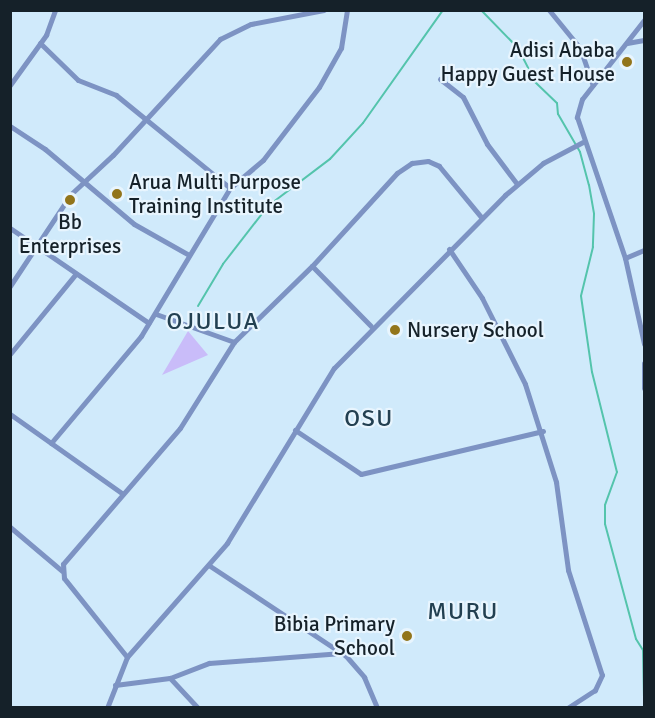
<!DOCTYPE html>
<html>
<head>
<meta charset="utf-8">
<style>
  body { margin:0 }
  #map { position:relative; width:655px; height:718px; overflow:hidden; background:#d0eafb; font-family:Signika,sans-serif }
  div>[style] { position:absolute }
  .green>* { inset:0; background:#c9bcf9 }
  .stream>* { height:2px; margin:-1px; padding:0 1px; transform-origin:1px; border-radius:1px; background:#54c4ac }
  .minor>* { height:5px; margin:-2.5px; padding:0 2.5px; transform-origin:2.5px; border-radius:2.5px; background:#7d93c3 }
  .dots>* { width:16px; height:16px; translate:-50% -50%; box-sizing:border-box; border:3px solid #e8f5fe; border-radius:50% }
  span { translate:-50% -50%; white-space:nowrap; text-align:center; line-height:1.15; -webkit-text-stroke:4.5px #e8f5fe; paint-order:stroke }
  .poi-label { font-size:21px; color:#152129 }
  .right { translate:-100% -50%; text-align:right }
  .left { translate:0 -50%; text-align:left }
  .quarter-label { font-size:24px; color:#234051; letter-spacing:1.5px }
  .frame { position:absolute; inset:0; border:12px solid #152129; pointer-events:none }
</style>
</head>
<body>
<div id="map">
  <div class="green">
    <div style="clip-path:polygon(188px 331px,208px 355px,162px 375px)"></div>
  </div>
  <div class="stream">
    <div style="left:481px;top:10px;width:53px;rotate:45.8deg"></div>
    <div style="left:518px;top:48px;width:38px;rotate:63deg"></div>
    <div style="left:535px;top:82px;width:30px;rotate:44deg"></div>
    <div style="left:557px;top:103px;width:11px;rotate:85deg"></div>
    <div style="left:558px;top:114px;width:44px;rotate:59.9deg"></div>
    <div style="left:580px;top:152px;width:34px;rotate:75deg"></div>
    <div style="left:589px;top:185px;width:29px;rotate:80deg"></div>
    <div style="left:594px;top:214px;width:33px;rotate:92deg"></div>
    <div style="left:593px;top:247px;width:50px;rotate:103.8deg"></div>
    <div style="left:581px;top:296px;width:77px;rotate:81.8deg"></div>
    <div style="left:592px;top:372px;width:103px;rotate:76deg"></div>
    <div style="left:617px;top:472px;width:35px;rotate:110deg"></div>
    <div style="left:605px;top:505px;width:19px;rotate:90deg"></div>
    <div style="left:605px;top:524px;width:119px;rotate:74.9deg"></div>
    <div style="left:636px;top:639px;width:13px;rotate:58deg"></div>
    <div style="left:643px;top:650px;width:46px;rotate:88.8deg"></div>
    <div style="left:198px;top:306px;width:49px;rotate:-59.2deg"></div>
    <div style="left:223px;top:264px;width:73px;rotate:-52.2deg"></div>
    <div style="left:268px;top:206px;width:78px;rotate:-37.2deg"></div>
    <div style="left:330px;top:159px;width:49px;rotate:-47.5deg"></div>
    <div style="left:363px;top:123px;width:138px;rotate:-54.7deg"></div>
  </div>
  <div class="minor">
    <div style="left:549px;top:10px;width:49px;rotate:50.8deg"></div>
    <div style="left:580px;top:48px;width:39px;rotate:71deg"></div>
    <div style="left:644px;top:20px;width:100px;rotate:128.1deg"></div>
    <div style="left:582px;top:99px;width:19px;rotate:106deg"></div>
    <div style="left:577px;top:117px;width:149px;rotate:71.2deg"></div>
    <div style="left:625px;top:258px;width:88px;rotate:77.5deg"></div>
    <div style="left:40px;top:43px;width:53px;rotate:44.2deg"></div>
    <div style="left:78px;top:80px;width:41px;rotate:21.5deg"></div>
    <div style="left:116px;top:95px;width:147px;rotate:39.2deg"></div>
    <div style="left:627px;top:43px;width:17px;rotate:-10deg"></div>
    <div style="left:440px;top:79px;width:29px;rotate:38deg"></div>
    <div style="left:463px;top:97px;width:53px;rotate:62.9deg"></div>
    <div style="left:487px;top:144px;width:50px;rotate:53.1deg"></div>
    <div style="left:10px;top:85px;width:62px;rotate:-54.2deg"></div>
    <div style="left:46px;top:35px;width:27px;rotate:-70deg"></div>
    <div style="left:10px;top:126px;width:42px;rotate:33.3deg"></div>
    <div style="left:45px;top:149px;width:116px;rotate:40.1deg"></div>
    <div style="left:134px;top:224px;width:63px;rotate:29.4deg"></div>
    <div style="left:10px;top:228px;width:168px;rotate:34.4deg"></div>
    <div style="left:449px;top:249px;width:59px;rotate:56deg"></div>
    <div style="left:482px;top:298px;width:96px;rotate:63.4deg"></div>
    <div style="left:525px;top:384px;width:103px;rotate:72.4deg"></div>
    <div style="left:556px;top:482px;width:89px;rotate:82.2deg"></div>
    <div style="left:568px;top:570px;width:110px;rotate:72.1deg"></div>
    <div style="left:602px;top:675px;width:17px;rotate:115deg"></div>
    <div style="left:595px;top:690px;width:33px;rotate:147deg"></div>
    <div style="left:625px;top:258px;width:21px;rotate:-23deg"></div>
    <div style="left:312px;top:266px;width:84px;rotate:45.5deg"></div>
    <div style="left:10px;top:286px;width:110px;rotate:-56.5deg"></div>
    <div style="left:71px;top:194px;width:57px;rotate:-42.9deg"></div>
    <div style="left:113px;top:155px;width:158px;rotate:-47.3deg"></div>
    <div style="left:220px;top:39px;width:34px;rotate:-26deg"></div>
    <div style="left:251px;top:24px;width:74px;rotate:-10.9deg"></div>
    <div style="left:156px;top:314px;width:83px;rotate:19.7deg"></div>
    <div style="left:10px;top:354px;width:102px;rotate:-50.6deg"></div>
    <div style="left:644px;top:363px;width:25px;rotate:90deg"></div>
    <div style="left:10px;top:414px;width:138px;rotate:35.3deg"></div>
    <div style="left:295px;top:430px;width:79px;rotate:33.7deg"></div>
    <div style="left:361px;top:474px;width:187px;rotate:-13.3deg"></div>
    <div style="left:51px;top:443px;width:140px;rotate:-49.9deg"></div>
    <div style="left:141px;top:336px;width:173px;rotate:-59deg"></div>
    <div style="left:230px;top:188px;width:43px;rotate:-40.3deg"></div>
    <div style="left:263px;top:160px;width:92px;rotate:-52.5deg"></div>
    <div style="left:319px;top:87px;width:45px;rotate:-60.6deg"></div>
    <div style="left:341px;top:48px;width:38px;rotate:-81deg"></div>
    <div style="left:10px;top:527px;width:68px;rotate:40.2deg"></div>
    <div style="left:210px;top:566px;width:163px;rotate:33.5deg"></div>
    <div style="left:346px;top:656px;width:28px;rotate:49deg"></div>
    <div style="left:364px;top:677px;width:34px;rotate:67deg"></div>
    <div style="left:127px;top:657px;width:101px;rotate:-128.6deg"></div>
    <div style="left:64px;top:578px;width:14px;rotate:-94deg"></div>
    <div style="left:63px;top:564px;width:179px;rotate:-49.3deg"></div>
    <div style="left:180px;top:428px;width:102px;rotate:-57.9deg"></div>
    <div style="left:234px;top:342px;width:109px;rotate:-44.3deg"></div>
    <div style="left:312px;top:266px;width:126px;rotate:-47.6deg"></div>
    <div style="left:397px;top:173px;width:18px;rotate:-34deg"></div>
    <div style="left:412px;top:163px;width:16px;rotate:-7deg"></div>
    <div style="left:428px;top:161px;width:12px;rotate:24deg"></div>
    <div style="left:439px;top:166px;width:66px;rotate:50.5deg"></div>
    <div style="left:170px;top:678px;width:41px;rotate:47deg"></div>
    <div style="left:115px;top:685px;width:55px;rotate:-7.3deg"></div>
    <div style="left:170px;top:678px;width:42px;rotate:-21deg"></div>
    <div style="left:209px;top:663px;width:133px;rotate:-4.3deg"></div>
    <div style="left:107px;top:708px;width:55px;rotate:-68.6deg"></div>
    <div style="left:127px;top:657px;width:152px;rotate:-48.7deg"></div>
    <div style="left:227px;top:543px;width:205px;rotate:-58.6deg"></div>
    <div style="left:334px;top:368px;width:243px;rotate:-45.3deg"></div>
    <div style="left:505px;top:195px;width:50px;rotate:-40.1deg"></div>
    <div style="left:543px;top:163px;width:45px;rotate:-27.7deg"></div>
  </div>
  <div class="dots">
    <div style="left:627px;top:62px;background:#92751b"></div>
    <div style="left:117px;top:194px;background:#92751b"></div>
    <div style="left:70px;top:200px;background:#92751b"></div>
    <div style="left:395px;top:330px;background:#92751b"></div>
    <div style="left:407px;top:636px;background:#92751b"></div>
  </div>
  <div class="poi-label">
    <span class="right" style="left:615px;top:62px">Adisi Ababa<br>Happy Guest House</span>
    <span class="left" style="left:129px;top:194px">Arua Multi Purpose<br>Training Institute</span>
    <span style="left:70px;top:234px">Bb<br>Enterprises</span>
    <span class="left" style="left:407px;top:330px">Nursery School</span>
    <span class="right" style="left:395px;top:636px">Bibia Primary<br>School</span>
  </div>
  <div class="quarter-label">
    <span style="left:213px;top:322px">OJULUA</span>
    <span style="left:369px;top:419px">OSU</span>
    <span style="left:463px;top:612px">MURU</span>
  </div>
  <div class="frame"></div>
</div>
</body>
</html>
